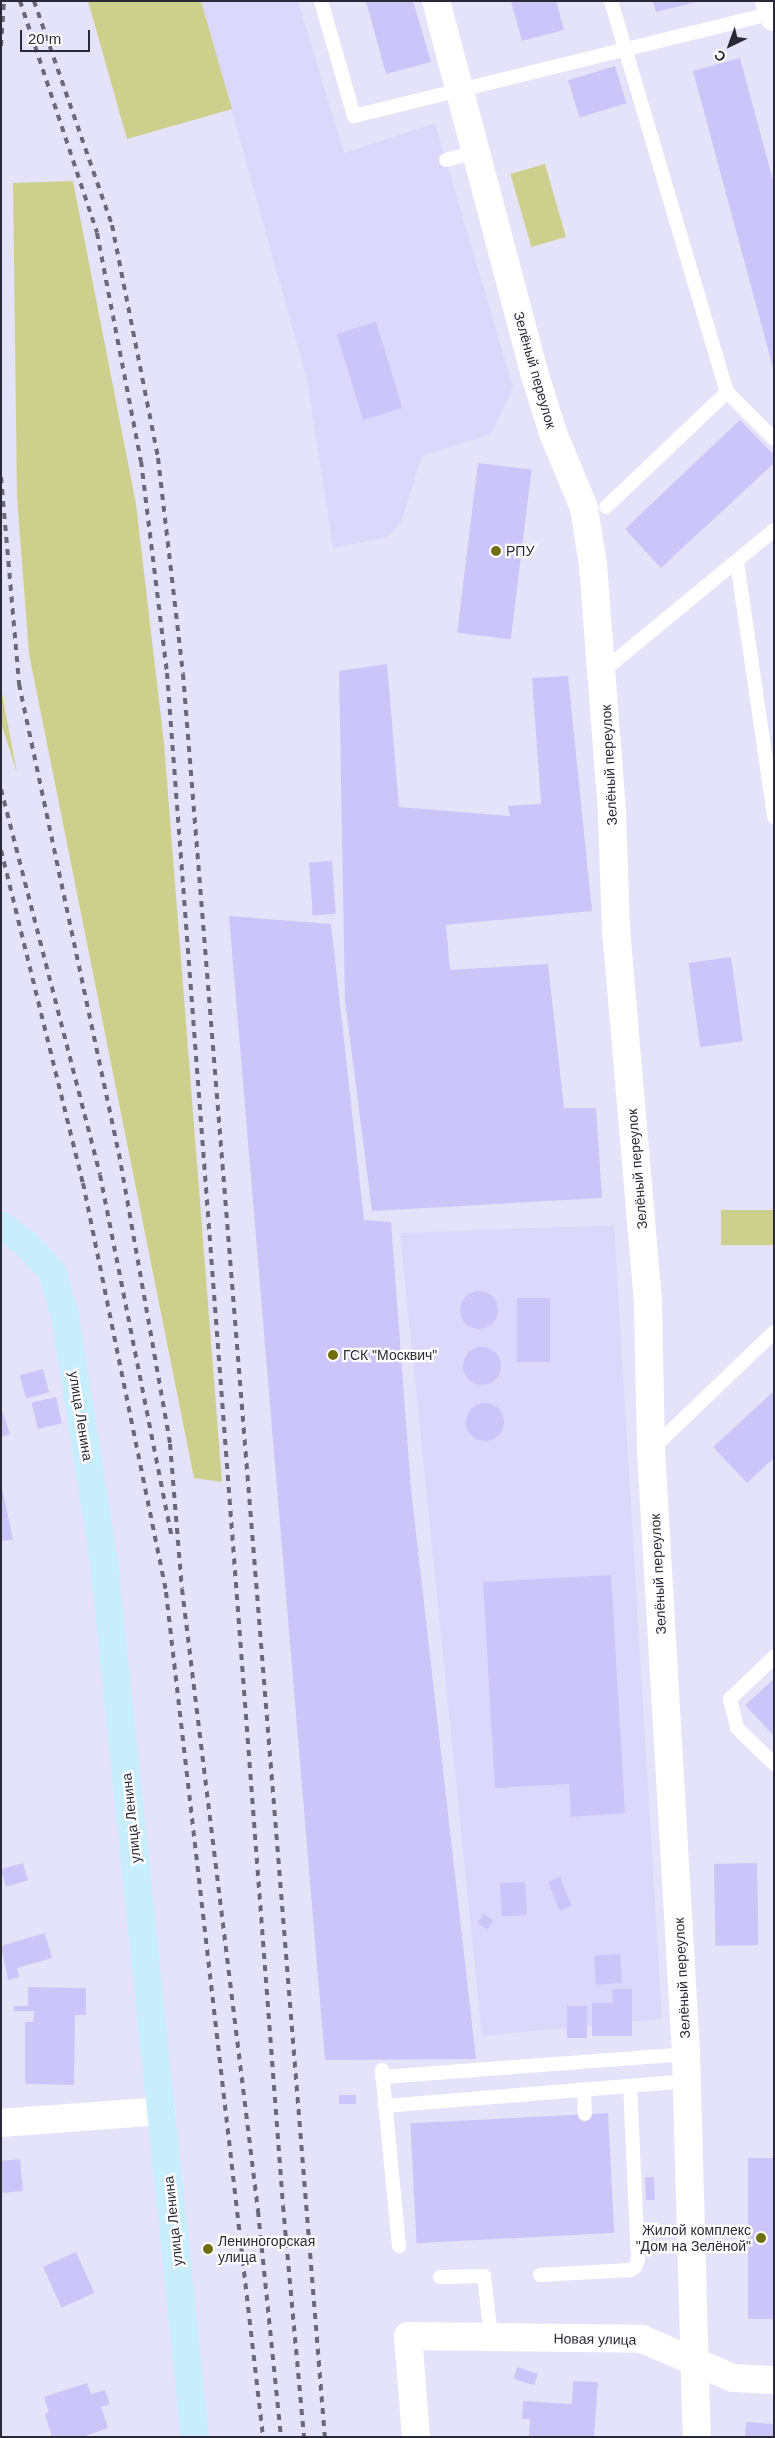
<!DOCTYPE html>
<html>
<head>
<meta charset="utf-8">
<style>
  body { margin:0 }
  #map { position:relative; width:775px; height:2438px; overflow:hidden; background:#e5e3f9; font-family:Arial,sans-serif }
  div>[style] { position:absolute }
  .built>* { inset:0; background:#dbd8fc }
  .green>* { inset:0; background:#cdd08c; transform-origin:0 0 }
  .building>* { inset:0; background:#cbc5f9; transform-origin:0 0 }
  .round { border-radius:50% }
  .lane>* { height:14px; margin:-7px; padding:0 7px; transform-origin:7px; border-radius:7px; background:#fff }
  .street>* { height:28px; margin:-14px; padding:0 14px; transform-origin:14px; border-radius:14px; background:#fff }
  .secondary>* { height:28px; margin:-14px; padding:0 14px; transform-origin:14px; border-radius:14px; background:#c8eefd }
  .rail>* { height:4px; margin-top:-2px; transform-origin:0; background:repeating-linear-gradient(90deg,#6a6879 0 6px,transparent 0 12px) }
  .dots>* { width:14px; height:14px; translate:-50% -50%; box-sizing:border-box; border:2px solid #fff; border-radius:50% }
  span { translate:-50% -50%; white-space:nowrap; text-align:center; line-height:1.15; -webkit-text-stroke:4.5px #fff; paint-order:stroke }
  .street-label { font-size:14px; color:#2a2937 }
  .poi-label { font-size:14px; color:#2a2937 }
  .left { translate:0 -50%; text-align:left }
  .right { translate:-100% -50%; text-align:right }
  .frame { position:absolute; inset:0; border:2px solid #2a2937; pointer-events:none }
  .north { position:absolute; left:705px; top:20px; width:50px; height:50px; -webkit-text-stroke:4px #fff; paint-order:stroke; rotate:222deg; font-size:14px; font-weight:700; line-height:20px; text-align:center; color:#2a2937 }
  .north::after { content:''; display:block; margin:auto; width:18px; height:22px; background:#2a2937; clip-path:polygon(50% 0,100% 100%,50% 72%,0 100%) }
  .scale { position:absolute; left:20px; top:30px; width:70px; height:22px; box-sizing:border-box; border:2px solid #2a2937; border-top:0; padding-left:6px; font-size:15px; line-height:18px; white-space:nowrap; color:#2a2937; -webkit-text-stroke:4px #fff; paint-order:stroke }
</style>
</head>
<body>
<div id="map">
  <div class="built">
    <div style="clip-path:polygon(201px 1px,298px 1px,344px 153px,435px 123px,513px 387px,491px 434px,422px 456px,402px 520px,388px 537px,333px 548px,307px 380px)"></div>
    <div style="clip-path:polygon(614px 1225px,662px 2019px,482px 2036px,400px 1233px)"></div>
  </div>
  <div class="green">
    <div style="clip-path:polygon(88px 1px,201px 1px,232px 109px,127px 139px)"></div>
    <div style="left:545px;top:164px;width:76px;height:36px;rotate:74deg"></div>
    <div style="clip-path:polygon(73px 181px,136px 504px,164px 743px,222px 1482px,194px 1478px,29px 654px,17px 497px,13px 183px)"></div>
    <div style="clip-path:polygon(1px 688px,17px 773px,1px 723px)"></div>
    <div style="left:774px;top:1210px;width:35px;height:53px;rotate:90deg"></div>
  </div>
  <div class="building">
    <div style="clip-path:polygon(366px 1px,413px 1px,431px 62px,386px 74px)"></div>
    <div style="clip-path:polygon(511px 1px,556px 1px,564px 30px,522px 41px)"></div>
    <div style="clip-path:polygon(653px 1px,696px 1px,696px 2px,656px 12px)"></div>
    <div style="clip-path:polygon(740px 58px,774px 184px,773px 368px,693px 71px)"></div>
    <div style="left:615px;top:66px;width:39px;height:49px;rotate:73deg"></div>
    <div style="left:376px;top:322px;width:90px;height:41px;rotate:73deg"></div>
    <div style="clip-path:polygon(740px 420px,774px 455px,774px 463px,661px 568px,625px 529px)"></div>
    <div style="left:478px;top:463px;width:54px;height:171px;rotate:7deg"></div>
    <div style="clip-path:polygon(387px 664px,399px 807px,510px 816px,508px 806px,541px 804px,532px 678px,568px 676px,592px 911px,446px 925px,450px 970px,548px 964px,564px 1108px,596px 1108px,602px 1198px,372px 1211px,345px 1000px,339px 671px)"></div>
    <div style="left:332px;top:861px;width:53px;height:23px;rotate:86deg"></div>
    <div style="clip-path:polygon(229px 916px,331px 924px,364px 1220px,391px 1222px,411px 1489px,476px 2059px,325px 2060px)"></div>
    <div style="left:731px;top:957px;width:85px;height:43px;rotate:82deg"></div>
    <div class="round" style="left:460px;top:1291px;width:38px;height:38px"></div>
    <div style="left:517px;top:1298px;width:33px;height:64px"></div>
    <div class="round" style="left:463px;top:1347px;width:38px;height:38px"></div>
    <div style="left:43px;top:1369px;width:24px;height:24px;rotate:75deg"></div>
    <div style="clip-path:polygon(774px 1391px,774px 1458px,747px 1483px,713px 1447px)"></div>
    <div style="left:56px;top:1397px;width:27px;height:25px;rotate:77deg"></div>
    <div class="round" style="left:466px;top:1403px;width:38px;height:38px"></div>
    <div style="clip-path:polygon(1px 1407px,10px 1434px,1px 1437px)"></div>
    <div style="clip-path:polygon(1px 1483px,13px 1540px,1px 1541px)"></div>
    <div style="clip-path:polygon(611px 1575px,625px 1813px,571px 1817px,569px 1784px,495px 1788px,483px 1582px)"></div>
    <div style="clip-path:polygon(774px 1679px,774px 1736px,745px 1705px)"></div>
    <div style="left:23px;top:1863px;width:18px;height:23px;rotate:74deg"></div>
    <div style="left:757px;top:1863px;width:82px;height:43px;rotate:89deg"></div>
    <div style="left:560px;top:1877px;width:31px;height:13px;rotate:68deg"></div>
    <div style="left:525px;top:1882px;width:33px;height:25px;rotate:87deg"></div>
    <div style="left:483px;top:1914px;width:12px;height:11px;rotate:31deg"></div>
    <div style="clip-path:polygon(45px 1933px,52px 1958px,17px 1968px,19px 1977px,8px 1980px,1px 1946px)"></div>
    <div style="left:620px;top:1954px;width:29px;height:26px;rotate:86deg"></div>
    <div style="clip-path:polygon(28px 1987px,86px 1988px,86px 2015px,75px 2015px,74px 2085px,25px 2084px,25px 2022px,33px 2022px,34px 2011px,14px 2011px,14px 2006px,28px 2006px)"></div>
    <div style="clip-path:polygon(612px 1989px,632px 1989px,632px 2036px,592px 2036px,592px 2003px,613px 2003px)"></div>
    <div style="left:567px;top:2006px;width:20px;height:32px"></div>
    <div style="left:356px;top:2095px;width:9px;height:17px;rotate:90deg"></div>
    <div style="left:608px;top:2113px;width:120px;height:198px;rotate:87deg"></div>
    <div style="left:748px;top:2158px;width:26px;height:161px"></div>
    <div style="clip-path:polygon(20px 2159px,23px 2191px,1px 2193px,1px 2161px)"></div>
    <div style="left:654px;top:2177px;width:23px;height:9px;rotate:88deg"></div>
    <div style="left:76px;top:2252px;width:45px;height:36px;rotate:66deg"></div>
    <div style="left:517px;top:2367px;width:22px;height:12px;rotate:18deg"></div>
    <div style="clip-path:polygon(573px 2381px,598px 2382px,594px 2437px,529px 2437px,530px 2419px,522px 2419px,523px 2401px,572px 2404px)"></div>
    <div style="clip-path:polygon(87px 2383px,91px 2394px,105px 2390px,110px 2404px,101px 2407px,108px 2428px,82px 2437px,52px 2437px,45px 2414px,49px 2412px,44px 2397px)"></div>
    <div style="clip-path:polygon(746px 2422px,774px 2424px,774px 2437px,745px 2437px)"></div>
  </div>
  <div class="lane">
    <div style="left:321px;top:1px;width:120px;rotate:74deg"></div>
    <div style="left:354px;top:116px;width:431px;rotate:-13.8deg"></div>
    <div style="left:611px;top:1px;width:408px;rotate:73.5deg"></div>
    <div style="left:727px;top:392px;width:66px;rotate:45deg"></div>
    <div style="left:446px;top:160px;width:31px;rotate:-15deg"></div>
    <div style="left:606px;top:507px;width:167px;rotate:-43.5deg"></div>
    <div style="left:737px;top:562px;width:258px;rotate:81.7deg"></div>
    <div style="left:603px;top:671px;width:222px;rotate:-39.5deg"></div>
    <div style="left:652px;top:1449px;width:169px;rotate:-43.8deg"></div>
    <div style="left:774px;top:1657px;width:61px;rotate:136.3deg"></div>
    <div style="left:730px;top:1699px;width:30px;rotate:76deg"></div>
    <div style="left:737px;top:1728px;width:52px;rotate:44.2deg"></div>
    <div style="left:382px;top:2070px;width:177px;rotate:84.5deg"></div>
    <div style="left:382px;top:2077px;width:305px;rotate:-4.3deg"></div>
    <div style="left:584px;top:2090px;width:24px;rotate:88deg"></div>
    <div style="left:385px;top:2106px;width:302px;rotate:-4.7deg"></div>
    <div style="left:540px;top:2275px;width:90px;rotate:-3.2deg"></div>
    <div style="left:630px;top:2270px;width:6px;rotate:-31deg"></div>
    <div style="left:635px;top:2267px;width:8px;rotate:-67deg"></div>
    <div style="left:638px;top:2260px;width:174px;rotate:-92.6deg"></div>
    <div style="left:440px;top:2277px;width:44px;rotate:-1.3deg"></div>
    <div style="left:484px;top:2276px;width:61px;rotate:83.5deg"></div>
  </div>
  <div class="street">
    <div style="left:436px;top:1px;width:384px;rotate:75.2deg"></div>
    <div style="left:534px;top:372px;width:64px;rotate:72.7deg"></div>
    <div style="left:553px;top:433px;width:81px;rotate:67.5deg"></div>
    <div style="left:584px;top:508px;width:58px;rotate:81deg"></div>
    <div style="left:593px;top:565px;width:250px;rotate:85.6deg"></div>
    <div style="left:612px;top:814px;width:115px;rotate:88deg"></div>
    <div style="left:616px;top:929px;width:377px;rotate:85.1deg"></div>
    <div style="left:648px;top:1305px;width:145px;rotate:88.8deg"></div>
    <div style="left:651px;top:1450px;width:605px;rotate:86.68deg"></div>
    <div style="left:686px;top:2054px;width:383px;rotate:88.4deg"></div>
    <div style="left:769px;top:1px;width:17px;rotate:73deg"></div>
    <div style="left:1px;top:2123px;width:161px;rotate:-4.3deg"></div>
    <div style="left:416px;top:2437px;width:101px;rotate:-94.5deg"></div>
    <div style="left:408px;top:2336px;width:234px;rotate:0.7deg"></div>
    <div style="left:642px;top:2339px;width:99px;rotate:23.2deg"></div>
    <div style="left:733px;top:2378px;width:41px;rotate:2.8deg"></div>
  </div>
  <div class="secondary">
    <div style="left:1px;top:1225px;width:35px;rotate:37deg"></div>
    <div style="left:29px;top:1246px;width:37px;rotate:49deg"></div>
    <div style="left:53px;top:1274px;width:44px;rotate:74.1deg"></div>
    <div style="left:65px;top:1316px;width:250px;rotate:81deg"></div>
    <div style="left:104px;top:1563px;width:879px;rotate:84.06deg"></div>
  </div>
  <div class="rail">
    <div style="left:20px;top:1px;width:244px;rotate:71.6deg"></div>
    <div style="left:97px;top:233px;width:232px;rotate:79.1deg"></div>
    <div style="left:141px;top:461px;width:214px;rotate:83deg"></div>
    <div style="left:167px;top:673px;width:1537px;rotate:85.67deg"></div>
    <div style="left:283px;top:2206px;width:232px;rotate:84.8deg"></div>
    <div style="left:34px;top:1px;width:237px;rotate:70.8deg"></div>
    <div style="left:112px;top:225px;width:237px;rotate:78.8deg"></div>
    <div style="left:158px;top:458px;width:217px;rotate:83.4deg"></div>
    <div style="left:183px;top:674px;width:1769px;rotate:85.4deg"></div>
    <div style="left:1px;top:46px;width:45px;rotate:-86.2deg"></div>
    <div style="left:1px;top:477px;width:208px;rotate:85deg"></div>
    <div style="left:19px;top:684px;width:492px;rotate:78deg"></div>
    <div style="left:121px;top:1165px;width:283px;rotate:80deg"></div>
    <div style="left:170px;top:1444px;width:145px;rotate:85.3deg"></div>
    <div style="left:182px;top:1589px;width:627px;rotate:83.03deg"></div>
    <div style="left:258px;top:2211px;width:227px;rotate:84.2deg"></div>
    <div style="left:1px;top:789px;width:398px;rotate:75.6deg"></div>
    <div style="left:100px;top:1175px;width:369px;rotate:78.8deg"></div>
    <div style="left:1px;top:850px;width:343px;rotate:76.2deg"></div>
    <div style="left:83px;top:1183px;width:417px;rotate:78.5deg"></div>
    <div style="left:166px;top:1592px;width:851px;rotate:83.45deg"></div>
  </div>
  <div class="dots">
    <div style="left:496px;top:551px;background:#6f6f12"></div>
    <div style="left:333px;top:1355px;background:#6f6f12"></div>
    <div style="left:761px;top:2238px;background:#6f6f12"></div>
    <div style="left:208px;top:2249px;background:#6f6f12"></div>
  </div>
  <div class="street-label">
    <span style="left:535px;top:370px;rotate:74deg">Зелёный переулок</span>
    <span style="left:609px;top:765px;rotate:-93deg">Зелёный переулок</span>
    <span style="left:637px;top:1169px;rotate:-95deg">Зелёный переулок</span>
    <span style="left:81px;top:1416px;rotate:81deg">улица Ленина</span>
    <span style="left:658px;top:1574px;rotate:-93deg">Зелёный переулок</span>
    <span style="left:131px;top:1818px;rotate:-96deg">улица Ленина</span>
    <span style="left:682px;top:1978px;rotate:-93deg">Зелёный переулок</span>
    <span style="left:173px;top:2221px;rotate:-96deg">улица Ленина</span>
    <span style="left:595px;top:2339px;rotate:1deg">Новая улица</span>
  </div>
  <div class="poi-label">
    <span class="left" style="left:506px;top:551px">РПУ</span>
    <span class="left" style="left:343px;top:1355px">ГСК "Москвич"</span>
    <span class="right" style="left:751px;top:2238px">Жилой комплекс<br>"Дом на Зелёной"</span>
    <span class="left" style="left:218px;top:2249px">Лениногорская<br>улица</span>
  </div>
  <div class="frame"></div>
  <div class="north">С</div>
  <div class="scale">20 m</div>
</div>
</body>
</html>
